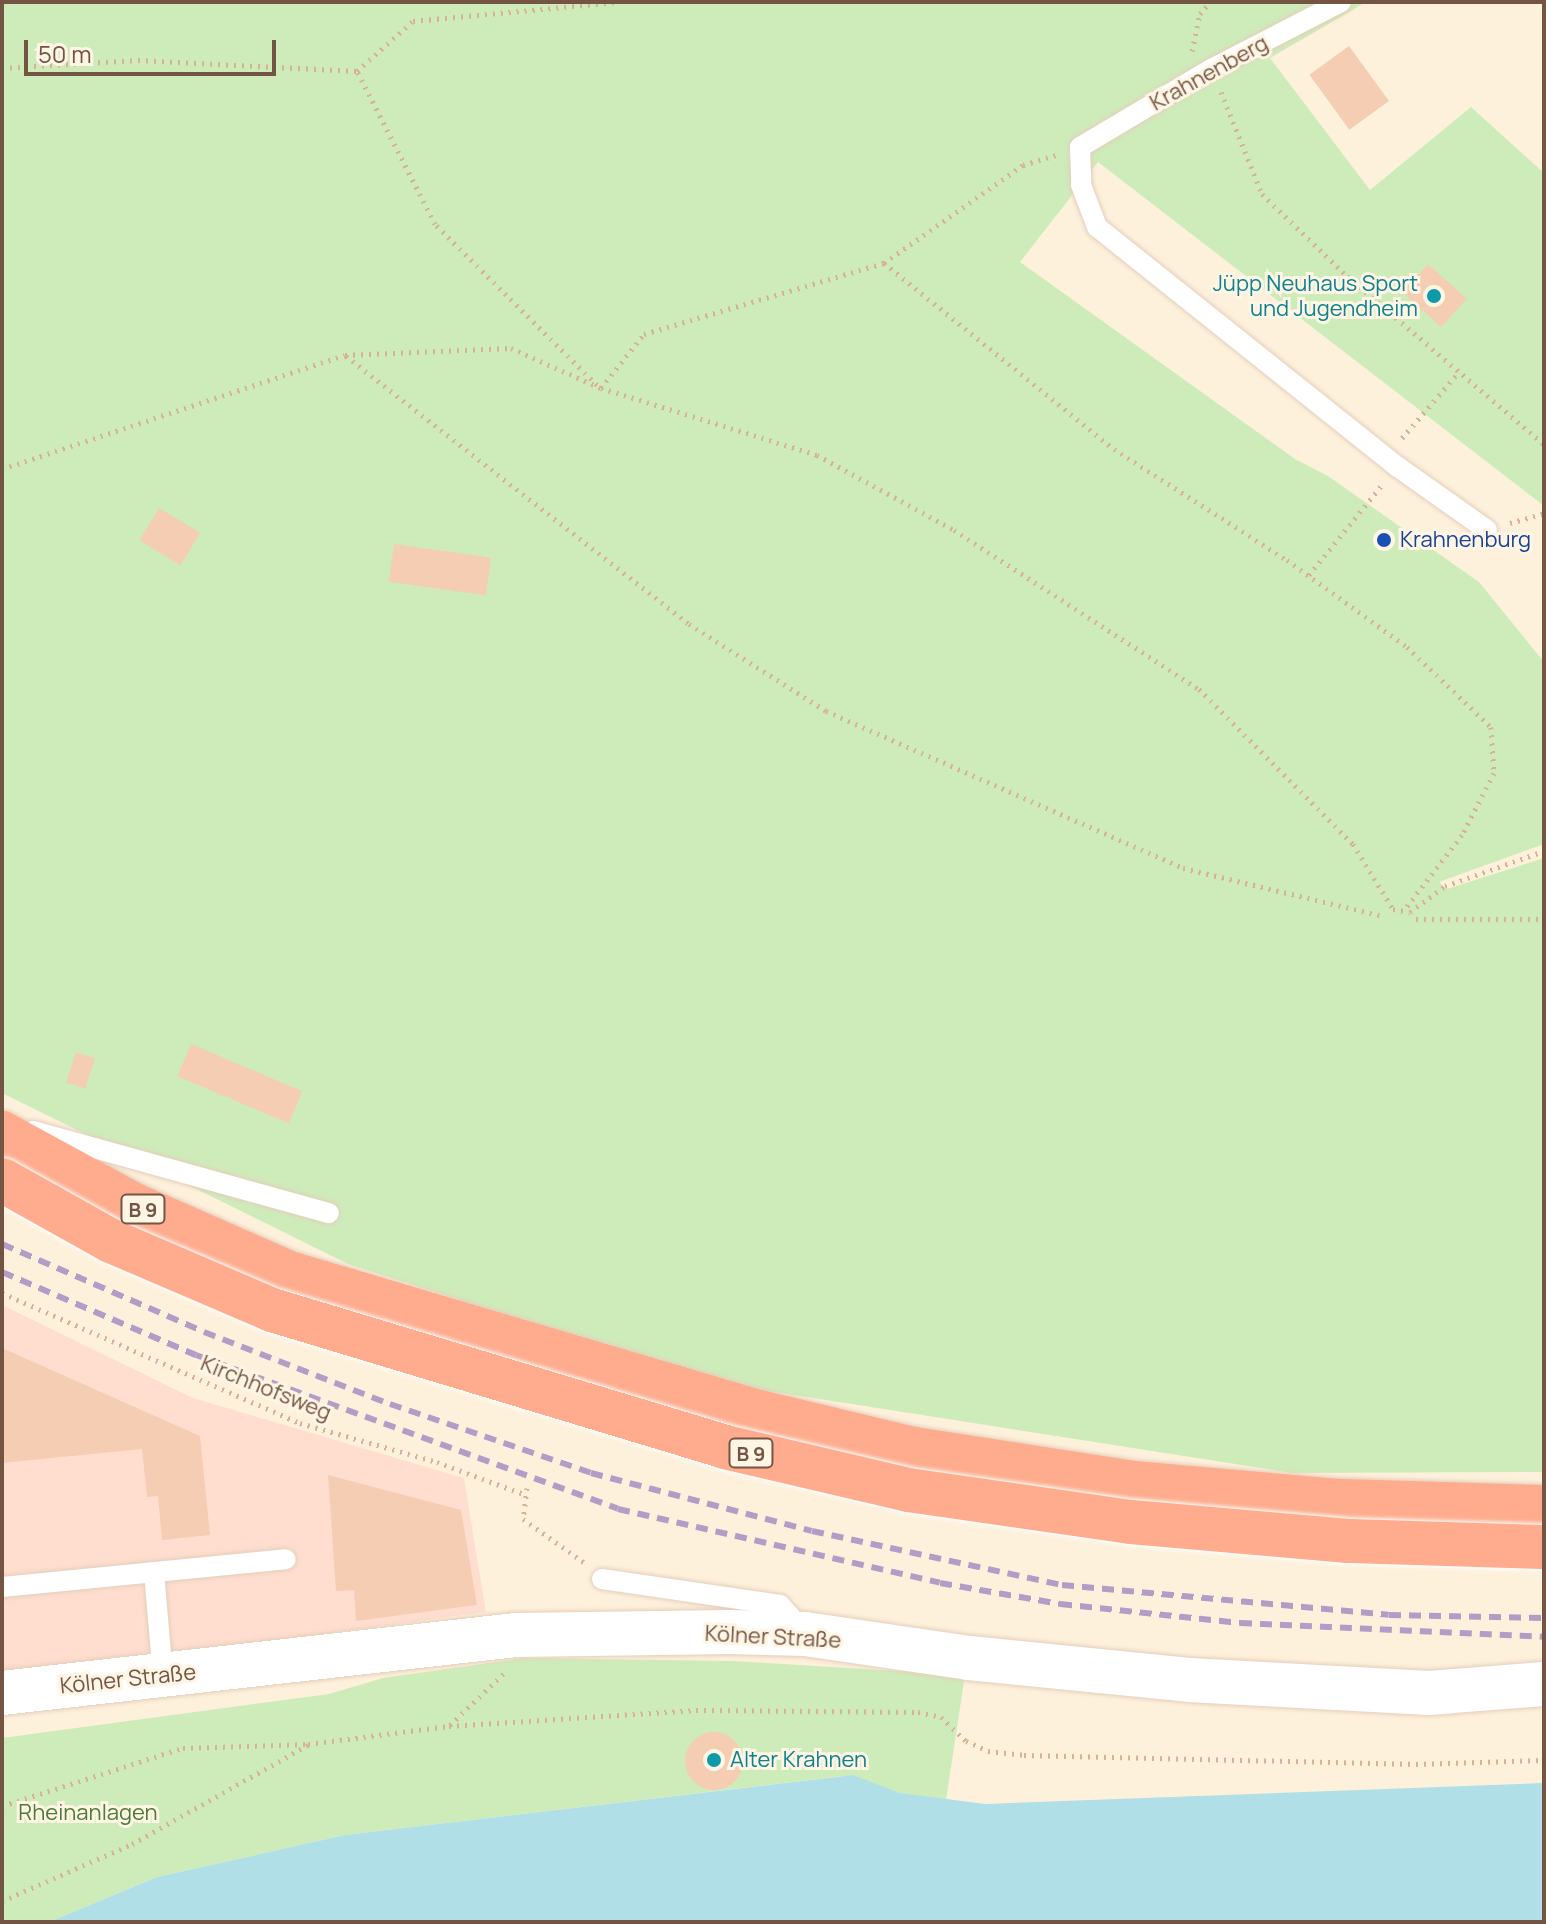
<!DOCTYPE html>
<html>
<head>
<meta charset="utf-8">
<style>
  body { margin:0 }
  #map { position:relative; width:1546px; height:1924px; overflow:hidden; background:#fef1dc; font-family:Manrope,sans-serif }
  div>[style] { position:absolute }
  .commercial>* { inset:0; background:#ffdecf }
  .green>* { inset:0; background:#ceecba }
  .water>* { inset:0; background:#b0dfe8 }
  .building>* { inset:0; background:#f5cdb2; transform-origin:0 0 }
  .round { border-radius:50% }
  .path>* { height:5px; margin-top:-2.5px; transform-origin:0; background:repeating-linear-gradient(90deg,#d9b196 0 2px,transparent 0 8px) }
  .roads { filter:drop-shadow(0 0 2px #e4cebb) drop-shadow(0 0 2px #e4cebb) }
  .lane>* { height:20px; margin:-10px; padding:0 10px; transform-origin:10px; border-radius:10px; background:#fff }
  .secondary>* { height:44px; margin:-22px; padding:0 22px; transform-origin:22px; border-radius:22px; background:#fff }
  .highway>* { height:44px; margin:-22px; padding:0 22px; transform-origin:22px; border-radius:22px; background:#feac8d }
  .rail>* { height:6px; margin-top:-3px; transform-origin:0; background:repeating-linear-gradient(90deg,#b39cc6 0 12px,transparent 0 20px) }
  .bridges { filter:drop-shadow(0 0 2px #fff) drop-shadow(0 0 2px #fff) }
  .highway-bridge>* { height:44px; margin:-22px; padding:0 22px; transform-origin:22px; border-radius:22px; background:#feac8d }
  .dots>* { width:22px; height:22px; translate:-50% -50%; box-sizing:border-box; border:4px solid #fff5e4; border-radius:50% }
  span { translate:-50% -50%; white-space:nowrap; text-align:center; line-height:1.15; -webkit-text-stroke:6px #fff5e4; paint-order:stroke }
  .shield-label span { padding:2px 6px; background:#fff5e4; border:2px solid; border-radius:6px; -webkit-text-stroke-width:0 }
  .shield-label { font-size:20px; color:#745544; font-weight:700 }
  .street-label { font-size:22px; color:#745544 }
  .culture-label { font-size:22px; color:#0d838f }
  .right { translate:-100% -50%; text-align:right }
  .left { translate:0 -50%; text-align:left }
  .transit-label { font-size:22px; color:#164399 }
  .park-label { font-size:22px; color:#4d7b3b }
  .frame { position:absolute; inset:0; border:4px solid #745544; pointer-events:none }
  .scale { position:absolute; left:24px; top:40px; width:252px; height:36px; box-sizing:border-box; border:4px solid #745544; border-top:0; padding-left:10px; font-size:24px; line-height:28px; white-space:nowrap; color:#745544; -webkit-text-stroke:6px #fff5e4; paint-order:stroke }
</style>
</head>
<body>
<div id="map">
  <div class="commercial">
    <div style="clip-path:polygon(2px 1305px,193px 1398px,464px 1478px,486px 1612px,78px 1667px,2px 1682px)"></div>
  </div>
  <div class="green">
    <div style="clip-path:polygon(2px 2px,1366px 2px,1270px 58px,1370px 190px,1471px 107px,1544px 173px,1544px 506px,1098px 162px,1020px 262px,1295px 459px,1328px 476px,1479px 582px,1544px 662px,1544px 844px,1439px 882px,1447px 889px,1544px 858px,1544px 1472px,1292px 1473px,718px 1383px,348px 1264px,2px 1093px)"></div>
    <div style="clip-path:polygon(524px 1658px,733px 1661px,965px 1675px,946px 1800px,900px 1793px,843px 1776px,345px 1835px,157px 1877px,49px 1922px,2px 1922px,2px 1738px,329px 1694px,383px 1678px)"></div>
  </div>
  <div class="water">
    <div style="clip-path:polygon(853px 1775px,900px 1793px,985px 1804px,1544px 1783px,1544px 1922px,49px 1922px,157px 1877px,345px 1835px)"></div>
  </div>
  <div class="building">
    <div style="left:1349px;top:46px;width:68px;height:49px;rotate:54deg"></div>
    <div style="left:1428px;top:264px;width:52px;height:38px;rotate:42deg"></div>
    <div style="left:159px;top:508px;width:48px;height:38px;rotate:31deg"></div>
    <div style="left:394px;top:544px;width:98px;height:38px;rotate:8deg"></div>
    <div style="left:191px;top:1044px;width:121px;height:35px;rotate:23deg"></div>
    <div style="left:76px;top:1052px;width:20px;height:32px;rotate:18deg"></div>
    <div style="clip-path:polygon(2px 1348px,200px 1436px,210px 1535px,162px 1540px,158px 1496px,147px 1497px,142px 1449px,2px 1463px)"></div>
    <div style="clip-path:polygon(328px 1475px,461px 1510px,477px 1605px,356px 1621px,354px 1590px,336px 1591px)"></div>
    <div class="round" style="left:685px;top:1732px;width:58px;height:58px"></div>
  </div>
  <div class="path">
    <div style="left:1192px;top:51px;width:38px;rotate:-78deg"></div>
    <div style="left:1200px;top:14px;width:16px;rotate:-50deg"></div>
    <div style="left:2px;top:68px;width:136px;rotate:-3.4deg"></div>
    <div style="left:138px;top:60px;width:219px;rotate:2.9deg"></div>
    <div style="left:1221px;top:92px;width:110px;rotate:68.1deg"></div>
    <div style="left:1262px;top:194px;width:118px;rotate:44deg"></div>
    <div style="left:1347px;top:276px;width:259px;rotate:40.5deg"></div>
    <div style="left:884px;top:263px;width:296px;rotate:39deg"></div>
    <div style="left:1114px;top:449px;width:206px;rotate:32.7deg"></div>
    <div style="left:1287px;top:560px;width:148px;rotate:35.9deg"></div>
    <div style="left:1407px;top:647px;width:116px;rotate:43.6deg"></div>
    <div style="left:1491px;top:727px;width:46px;rotate:86.3deg"></div>
    <div style="left:1494px;top:773px;width:70px;rotate:117.3deg"></div>
    <div style="left:1462px;top:835px;width:95px;rotate:127.7deg"></div>
    <div style="left:346px;top:356px;width:435px;rotate:38deg"></div>
    <div style="left:689px;top:624px;width:162px;rotate:32.4deg"></div>
    <div style="left:826px;top:711px;width:390px;rotate:23.7deg"></div>
    <div style="left:1183px;top:868px;width:202px;rotate:13.5deg"></div>
    <div style="left:597px;top:385px;width:228px;rotate:-135.2deg"></div>
    <div style="left:435px;top:224px;width:172px;rotate:-117deg"></div>
    <div style="left:357px;top:71px;width:75px;rotate:-41.8deg"></div>
    <div style="left:413px;top:21px;width:205px;rotate:-5.3deg"></div>
    <div style="left:601px;top:388px;width:69px;rotate:-51.5deg"></div>
    <div style="left:644px;top:334px;width:250px;rotate:-16.5deg"></div>
    <div style="left:884px;top:263px;width:170px;rotate:-35.2deg"></div>
    <div style="left:1023px;top:165px;width:34px;rotate:-17deg"></div>
    <div style="left:1402px;top:438px;width:87px;rotate:-49.2deg"></div>
    <div style="left:2px;top:469px;width:361px;rotate:-18.4deg"></div>
    <div style="left:345px;top:355px;width:166px;rotate:-2.4deg"></div>
    <div style="left:511px;top:348px;width:98px;rotate:24deg"></div>
    <div style="left:601px;top:388px;width:226px;rotate:17.2deg"></div>
    <div style="left:817px;top:455px;width:156px;rotate:28.7deg"></div>
    <div style="left:954px;top:530px;width:292px;rotate:33deg"></div>
    <div style="left:1199px;top:689px;width:218px;rotate:45.2deg"></div>
    <div style="left:1353px;top:844px;width:76px;rotate:58.4deg"></div>
    <div style="left:1393px;top:909px;width:17px;rotate:10deg"></div>
    <div style="left:1410px;top:912px;width:44px;rotate:-36.6deg"></div>
    <div style="left:1445px;top:886px;width:105px;rotate:-19.5deg"></div>
    <div style="left:1510px;top:523px;width:35px;rotate:-16deg"></div>
    <div style="left:1309px;top:575px;width:114px;rotate:-51deg"></div>
    <div style="left:1416px;top:919px;width:128px"></div>
    <div style="left:2px;top:1293px;width:325px;rotate:23.6deg"></div>
    <div style="left:300px;top:1423px;width:142px;rotate:15.9deg"></div>
    <div style="left:437px;top:1462px;width:95px;rotate:20.3deg"></div>
    <div style="left:527px;top:1488px;width:31px;rotate:97deg"></div>
    <div style="left:523px;top:1519px;width:76px;rotate:35.4deg"></div>
    <div style="left:450px;top:1725px;width:74px;rotate:-43.9deg"></div>
    <div style="left:2px;top:1806px;width:190px;rotate:-17.8deg"></div>
    <div style="left:183px;top:1748px;width:125px;rotate:-1.8deg"></div>
    <div style="left:308px;top:1744px;width:142px;rotate:-7.3deg"></div>
    <div style="left:449px;top:1726px;width:248px;rotate:-3.7deg"></div>
    <div style="left:696px;top:1710px;width:222px;rotate:0.5deg"></div>
    <div style="left:918px;top:1712px;width:24px;rotate:12deg"></div>
    <div style="left:941px;top:1717px;width:35px;rotate:44deg"></div>
    <div style="left:966px;top:1741px;width:24px;rotate:24deg"></div>
    <div style="left:988px;top:1751px;width:36px;rotate:6deg"></div>
    <div style="left:1024px;top:1755px;width:392px;rotate:1.3deg"></div>
    <div style="left:1416px;top:1764px;width:128px;rotate:-1.8deg"></div>
    <div style="left:2px;top:1901px;width:142px;rotate:-23.7deg"></div>
    <div style="left:132px;top:1844px;width:202px;rotate:-29.4deg"></div>
  </div>
  <div class="roads">
    <div class="lane">
      <div style="left:1341px;top:2px;width:146px;rotate:152.7deg"></div>
      <div style="left:1211px;top:69px;width:152px;rotate:149.2deg"></div>
      <div style="left:1080px;top:147px;width:38px;rotate:88deg"></div>
      <div style="left:1081px;top:185px;width:45px;rotate:69.1deg"></div>
      <div style="left:1097px;top:227px;width:385px;rotate:38.6deg"></div>
      <div style="left:1398px;top:467px;width:109px;rotate:35.3deg"></div>
      <div style="left:33px;top:1131px;width:307px;rotate:15.5deg"></div>
      <div style="left:154px;top:1572px;width:104px;rotate:85.1deg"></div>
      <div style="left:602px;top:1579px;width:180px;rotate:8.3deg"></div>
      <div style="left:780px;top:1605px;width:36px;rotate:48deg"></div>
      <div style="left:2px;top:1587px;width:285px;rotate:-5.6deg"></div>
    </div>
    <div class="secondary">
      <div style="left:2px;top:1693px;width:517px;rotate:-6.44deg"></div>
      <div style="left:516px;top:1635px;width:213px;rotate:-0.8deg"></div>
      <div style="left:729px;top:1632px;width:76px;rotate:1.5deg"></div>
      <div style="left:805px;top:1634px;width:166px;rotate:8.3deg"></div>
      <div style="left:969px;top:1658px;width:221px;rotate:5.7deg"></div>
      <div style="left:1189px;top:1680px;width:240px;rotate:3.1deg"></div>
      <div style="left:1429px;top:1693px;width:115px;rotate:-4.5deg"></div>
    </div>
    <div class="highway">
      <div style="left:2px;top:1133px;width:150px;rotate:28.6deg"></div>
      <div style="left:134px;top:1205px;width:169px;rotate:23.7deg"></div>
      <div style="left:289px;top:1273px;width:478px;rotate:16.5deg"></div>
      <div style="left:747px;top:1409px;width:172px;rotate:13.5deg"></div>
      <div style="left:914px;top:1449px;width:222px;rotate:8.8deg"></div>
      <div style="left:1133px;top:1483px;width:208px;rotate:5deg"></div>
      <div style="left:1340px;top:1501px;width:204px;rotate:1.7deg"></div>
    </div>
  </div>
  <div class="rail">
    <div style="left:2px;top:1244px;width:220px;rotate:23.5deg"></div>
    <div style="left:204px;top:1332px;width:199px;rotate:21.2deg"></div>
    <div style="left:390px;top:1404px;width:213px;rotate:18.9deg"></div>
    <div style="left:591px;top:1473px;width:228px;rotate:14.7deg"></div>
    <div style="left:812px;top:1531px;width:256px;rotate:12.2deg"></div>
    <div style="left:1062px;top:1585px;width:328px;rotate:5.2deg"></div>
    <div style="left:1389px;top:1615px;width:155px;rotate:1.1deg"></div>
    <div style="left:2px;top:1272px;width:211px;rotate:23.2deg"></div>
    <div style="left:196px;top:1355px;width:449px;rotate:20deg"></div>
    <div style="left:618px;top:1509px;width:330px;rotate:12.9deg"></div>
    <div style="left:940px;top:1583px;width:122px;rotate:9.9deg"></div>
    <div style="left:1060px;top:1604px;width:181px;rotate:6deg"></div>
    <div style="left:1240px;top:1623px;width:304px;rotate:2.6deg"></div>
  </div>
  <div class="bridges">
    <div class="highway-bridge">
      <div style="left:2px;top:1180px;width:125px;rotate:29.2deg"></div>
      <div style="left:111px;top:1241px;width:175px;rotate:23.2deg"></div>
      <div style="left:272px;top:1310px;width:473px;rotate:16.8deg"></div>
      <div style="left:725px;top:1447px;width:188px;rotate:13.2deg"></div>
      <div style="left:908px;top:1490px;width:225px;rotate:8.2deg"></div>
      <div style="left:1131px;top:1522px;width:218px;rotate:5deg"></div>
      <div style="left:1348px;top:1541px;width:196px;rotate:1.8deg"></div>
    </div>
  </div>
  <div class="dots">
    <div style="left:1434px;top:296px;background:#0f9aa8"></div>
    <div style="left:1384px;top:540px;background:#1a4fb4"></div>
    <div style="left:714px;top:1760px;background:#0f9aa8"></div>
  </div>
  <div class="shield-label">
    <span style="left:143px;top:1209px">B 9</span>
    <span style="left:751px;top:1453px">B 9</span>
  </div>
  <div class="street-label">
    <span style="left:1209px;top:73px;rotate:-29deg">Krahnenberg</span>
    <span style="left:266px;top:1388px;rotate:22deg">Kirchhofsweg</span>
    <span style="left:773px;top:1637px;rotate:3deg">Kölner Straße</span>
    <span style="left:128px;top:1679px;rotate:-6deg">Kölner Straße</span>
  </div>
  <div class="culture-label">
    <span class="right" style="left:1418px;top:296px">Jüpp Neuhaus Sport<br>und Jugendheim</span>
    <span class="left" style="left:730px;top:1760px">Alter Krahnen</span>
  </div>
  <div class="transit-label">
    <span class="left" style="left:1400px;top:540px">Krahnenburg</span>
  </div>
  <div class="park-label">
    <span style="left:88px;top:1813px">Rheinanlagen</span>
  </div>
  <div class="frame"></div>
  <div class="scale">50 m</div>
</div>
</body>
</html>
